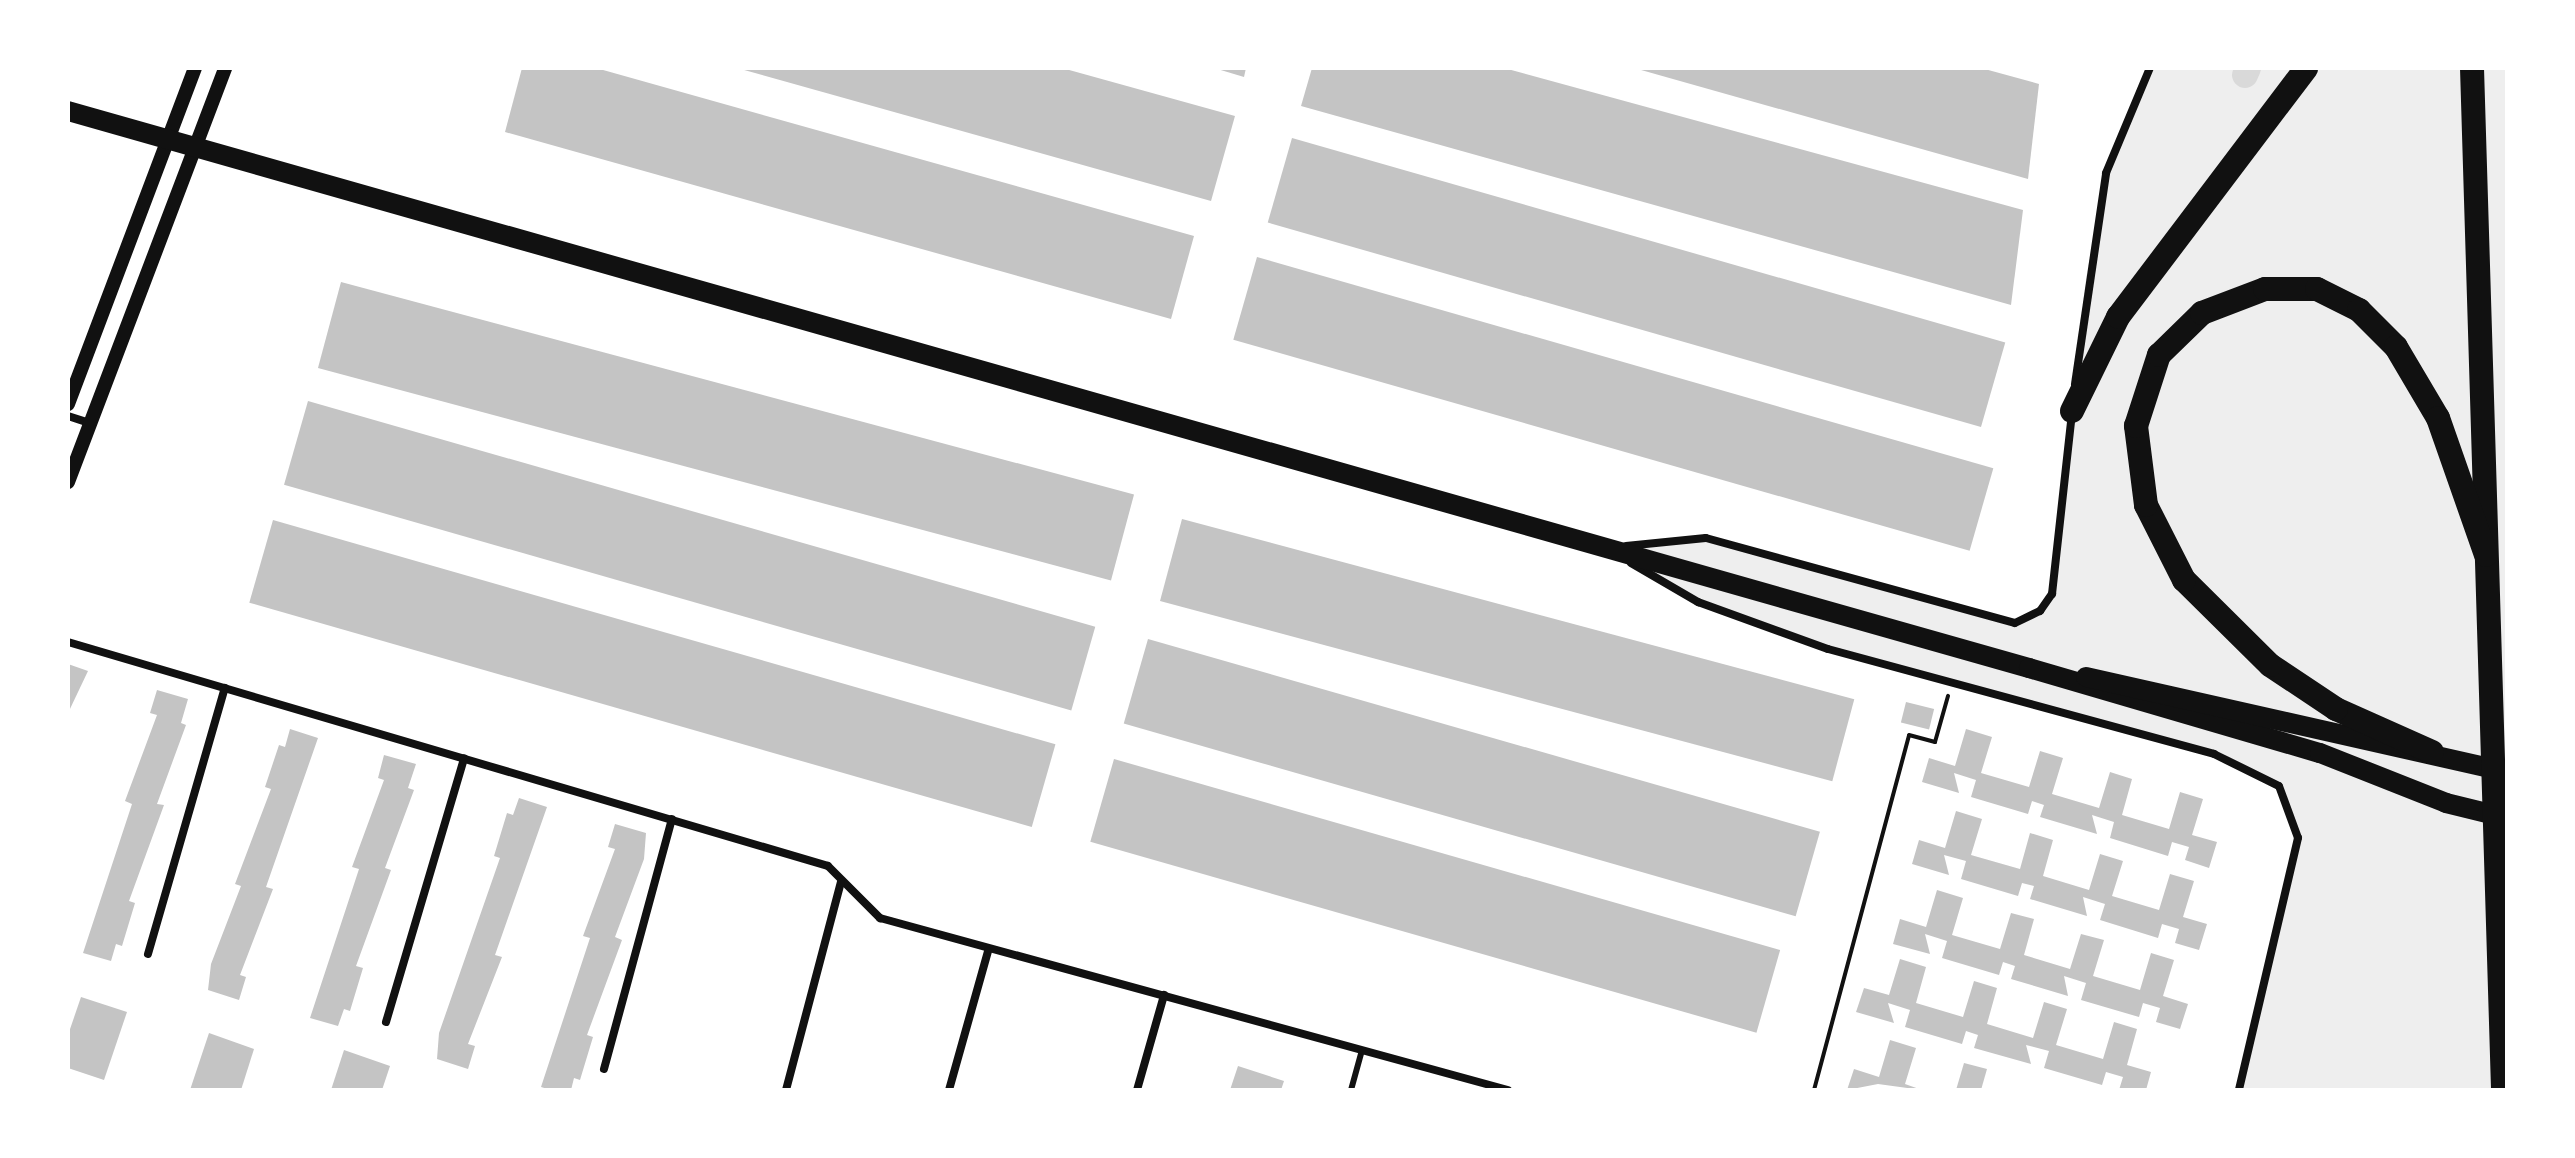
<!DOCTYPE html>
<html>
<head>
<meta charset="utf-8">
<style>
  body { margin:0 }
  #map { position:relative; width:2575px; height:1158px; overflow:hidden; background:#fff; font-family:"Times New Roman",serif }
  div>[style] { position:absolute }
  .green>* { inset:0; background:#eee }
  .canal>* { height:26px; margin:-13px; padding:0 13px; transform-origin:13px; border-radius:13px; background:#d9d9d9 }
  .building>* { inset:0; background:#c4c4c4; transform-origin:0 0 }
  .path>* { height:4px; margin:-2px; padding:0 2px; transform-origin:2px; border-radius:2px; background:#111 }
  .service>* { height:6px; margin:-3px; padding:0 3px; transform-origin:3px; border-radius:3px; background:#111 }
  .minor>* { height:8px; margin:-4px; padding:0 4px; transform-origin:4px; border-radius:4px; background:#111 }
  .tertiary>* { height:14px; margin:-7px; padding:0 7px; transform-origin:7px; border-radius:7px; background:#111 }
  .primary>* { height:20px; margin:-10px; padding:0 10px; transform-origin:10px; border-radius:10px; background:#111 }
  .motorway>* { height:24px; margin:-12px; padding:0 12px; transform-origin:12px; border-radius:12px; background:#111 }
  span { translate:-50% -50%; white-space:nowrap; text-align:center; line-height:1.15; -webkit-text-stroke:8px #fff; paint-order:stroke }
  .frame { position:absolute; inset:0; border:70px solid #fff; pointer-events:none }
</style>
</head>
<body>
<div id="map">
  <div class="green">
    <div style="clip-path:polygon(2150px 68px,2507px 68px,2507px 1090px,2239px 1090px,2298px 838px,2279px 786px,2247px 767px,1828px 649px,1698px 602px,1606px 549px,1706px 538px,2015px 623px,2039px 611px,2052px 594px,2086px 278px,2106px 173px)"></div>
  </div>
  <div class="canal">
    <div style="left:2245px;top:75px;width:8px;rotate:-67deg"></div>
  </div>
  <div class="building">
    <div style="clip-path:polygon(522px 68px,596px 68px,1194px 236px,1171px 319px,505px 132px)"></div>
    <div style="clip-path:polygon(737px 68px,1062px 68px,1235px 116px,1211px 201px)"></div>
    <div style="clip-path:polygon(1214px 68px,1246px 68px,1244px 77px)"></div>
    <div style="clip-path:polygon(1312px 68px,1504px 68px,2023px 210px,2011px 305px,1301px 106px)"></div>
    <div style="clip-path:polygon(1634px 68px,1981px 68px,2039px 84px,2028px 179px)"></div>
    <div style="left:1292px;top:138px;width:742px;height:88px;rotate:16deg"></div>
    <div style="left:1257px;top:257px;width:766px;height:86px;rotate:16deg"></div>
    <div style="left:341px;top:282px;width:821px;height:89px;rotate:15deg"></div>
    <div style="left:308px;top:401px;width:819px;height:87px;rotate:16deg"></div>
    <div style="left:1182px;top:519px;width:696px;height:85px;rotate:15deg"></div>
    <div style="left:273px;top:520px;width:814px;height:86px;rotate:16deg"></div>
    <div style="left:1148px;top:639px;width:699px;height:88px;rotate:16deg"></div>
    <div style="clip-path:polygon(68px 664px,88px 671px,69px 711px,68px 711px)"></div>
    <div style="clip-path:polygon(157px 690px,188px 699px,181px 723px,186px 725px,157px 804px,164px 805px,129px 901px,135px 903px,122px 946px,116px 944px,111px 961px,83px 953px,132px 804px,125px 801px,157px 715px,150px 713px)"></div>
    <div style="left:1906px;top:702px;width:29px;height:21px;rotate:14deg"></div>
    <div style="clip-path:polygon(290px 729px,318px 738px,266px 887px,273px 889px,240px 975px,246px 977px,239px 1000px,208px 990px,211px 964px,241px 886px,235px 884px,271px 789px,265px 787px,279px 745px,285px 747px)"></div>
    <div style="clip-path:polygon(1966px 729px,1992px 737px,1981px 773px,2029px 787px,2040px 751px,2063px 758px,2052px 794px,2099px 808px,2110px 772px,2132px 779px,2122px 815px,2169px 829px,2180px 792px,2203px 799px,2192px 835px,2217px 842px,2209px 868px,2185px 860px,2189px 847px,2172px 842px,2168px 856px,2110px 838px,2114px 822px,2092px 815px,2097px 834px,2040px 817px,2044px 805px,2032px 801px,2028px 814px,1971px 797px,1976px 780px,1954px 773px,1959px 793px,1922px 782px,1929px 758px,1955px 766px)"></div>
    <div style="clip-path:polygon(384px 755px,416px 764px,408px 788px,414px 790px,385px 868px,391px 870px,356px 966px,363px 968px,350px 1011px,344px 1009px,338px 1026px,310px 1018px,359px 869px,352px 867px,384px 780px,378px 778px)"></div>
    <div style="left:1114px;top:759px;width:693px;height:86px;rotate:16deg"></div>
    <div style="clip-path:polygon(519px 798px,547px 807px,495px 955px,502px 957px,468px 1044px,475px 1046px,468px 1069px,437px 1059px,439px 1033px,500px 858px,494px 856px,507px 813px,513px 815px)"></div>
    <div style="clip-path:polygon(1956px 811px,1982px 819px,1971px 855px,2020px 869px,2030px 833px,2053px 840px,2043px 876px,2089px 890px,2100px 854px,2123px 861px,2112px 896px,2159px 910px,2170px 874px,2194px 881px,2183px 917px,2207px 924px,2199px 950px,2175px 943px,2179px 929px,2162px 924px,2158px 938px,2100px 920px,2105px 904px,2083px 897px,2087px 916px,2030px 899px,2034px 886px,2022px 883px,2018px 896px,1961px 879px,1966px 861px,1944px 855px,1949px 875px,1912px 864px,1919px 840px,1945px 848px)"></div>
    <div style="clip-path:polygon(615px 824px,646px 833px,644px 859px,615px 937px,622px 940px,587px 1035px,593px 1037px,580px 1080px,574px 1078px,571px 1090px,551px 1090px,541px 1087px,590px 938px,583px 936px,615px 849px,608px 847px)"></div>
    <div style="clip-path:polygon(1937px 890px,1963px 898px,1952px 935px,2000px 949px,2011px 913px,2034px 919px,2024px 955px,2070px 969px,2081px 934px,2104px 940px,2093px 976px,2140px 990px,2151px 953px,2174px 960px,2163px 996px,2188px 1004px,2180px 1029px,2156px 1022px,2160px 1008px,2143px 1003px,2139px 1017px,2081px 1000px,2086px 983px,2064px 976px,2068px 996px,2011px 979px,2015px 966px,2003px 962px,1999px 975px,1942px 958px,1947px 941px,1925px 934px,1930px 954px,1893px 944px,1900px 919px,1926px 927px)"></div>
    <div style="clip-path:polygon(1900px 959px,1926px 967px,1916px 1003px,1963px 1017px,1974px 981px,1997px 988px,1987px 1024px,2033px 1038px,2044px 1002px,2067px 1009px,2056px 1045px,2103px 1059px,2114px 1022px,2137px 1029px,2127px 1065px,2151px 1072px,2146px 1090px,2119px 1090px,2123px 1077px,2106px 1072px,2102px 1085px,2044px 1068px,2049px 1051px,2026px 1045px,2031px 1064px,1974px 1048px,1978px 1035px,1966px 1031px,1962px 1044px,1905px 1027px,1910px 1010px,1888px 1003px,1894px 1023px,1856px 1012px,1864px 988px,1889px 995px)"></div>
    <div style="clip-path:polygon(81px 997px,127px 1012px,104px 1080px,68px 1068px,68px 1035px)"></div>
    <div style="clip-path:polygon(209px 1033px,254px 1049px,241px 1090px,190px 1090px)"></div>
    <div style="clip-path:polygon(1890px 1040px,1916px 1048px,1905px 1084px,1922px 1090px,1878px 1084px,1847px 1090px,1854px 1069px,1879px 1077px)"></div>
    <div style="clip-path:polygon(344px 1050px,390px 1066px,382px 1090px,331px 1090px)"></div>
    <div style="clip-path:polygon(1964px 1063px,1987px 1069px,1981px 1090px,1956px 1090px)"></div>
    <div style="clip-path:polygon(1238px 1066px,1284px 1081px,1281px 1090px,1230px 1090px)"></div>
  </div>
  <div class="path">
    <div style="left:1814px;top:1090px;width:367px;rotate:-75deg"></div>
    <div style="left:1909px;top:735px;width:27px;rotate:15deg"></div>
    <div style="left:1935px;top:742px;width:48px;rotate:-74.2deg"></div>
  </div>
  <div class="service">
    <div style="left:1351px;top:1090px;width:41px;rotate:-74.6deg"></div>
  </div>
  <div class="minor">
    <div style="left:2075px;top:384px;width:213px;rotate:-81.6deg"></div>
    <div style="left:2106px;top:173px;width:114px;rotate:-67.3deg"></div>
    <div style="left:68px;top:416px;width:23px;rotate:18deg"></div>
    <div style="left:1626px;top:546px;width:80px;rotate:-5.7deg"></div>
    <div style="left:1706px;top:538px;width:320px;rotate:15.4deg"></div>
    <div style="left:2015px;top:623px;width:28px;rotate:-26deg"></div>
    <div style="left:2040px;top:611px;width:21px;rotate:-55deg"></div>
    <div style="left:2052px;top:594px;width:182px;rotate:-83.7deg"></div>
    <div style="left:1631px;top:563px;width:78px;rotate:30.2deg"></div>
    <div style="left:1698px;top:602px;width:138px;rotate:19.9deg"></div>
    <div style="left:1828px;top:649px;width:400px;rotate:15.2deg"></div>
    <div style="left:2214px;top:754px;width:72px;rotate:26.2deg"></div>
    <div style="left:2279px;top:786px;width:55px;rotate:69.9deg"></div>
    <div style="left:2298px;top:838px;width:259px;rotate:103.2deg"></div>
    <div style="left:68px;top:642px;width:792px;rotate:16.42deg"></div>
    <div style="left:828px;top:866px;width:74px;rotate:45deg"></div>
    <div style="left:880px;top:918px;width:651px;rotate:15.32deg"></div>
    <div style="left:148px;top:954px;width:277px;rotate:-73.9deg"></div>
    <div style="left:386px;top:1022px;width:275px;rotate:-73.5deg"></div>
    <div style="left:604px;top:1069px;width:259px;rotate:-74.8deg"></div>
    <div style="left:786px;top:1090px;width:215px;rotate:-75.2deg"></div>
    <div style="left:949px;top:1090px;width:144px;rotate:-74.3deg"></div>
    <div style="left:1137px;top:1090px;width:99px;rotate:-74.1deg"></div>
  </div>
  <div class="tertiary">
    <div style="left:68px;top:404px;width:359px;rotate:-69.3deg"></div>
    <div style="left:68px;top:482px;width:443px;rotate:-69.2deg"></div>
  </div>
  <div class="primary">
    <div style="left:68px;top:111px;width:2039px;rotate:15.86deg"></div>
    <div style="left:2029px;top:668px;width:303px;rotate:16.3deg"></div>
    <div style="left:2320px;top:753px;width:136px;rotate:21.6deg"></div>
    <div style="left:2446px;top:803px;width:63px;rotate:13.8deg"></div>
    <div style="left:2086px;top:677px;width:432px;rotate:12.7deg"></div>
  </div>
  <div class="motorway">
    <div style="left:2472px;top:68px;width:1022px;rotate:88.26deg"></div>
    <div style="left:2072px;top:411px;width:105px;rotate:-63.9deg"></div>
    <div style="left:2118px;top:317px;width:312px;rotate:-52.9deg"></div>
    <div style="left:2432px;top:752px;width:105px;rotate:-155.9deg"></div>
    <div style="left:2336px;top:709px;width:79px;rotate:-146.3deg"></div>
    <div style="left:2270px;top:665px;width:121px;rotate:-135.3deg"></div>
    <div style="left:2184px;top:580px;width:84px;rotate:-116.9deg"></div>
    <div style="left:2146px;top:505px;width:80px;rotate:-97.2deg"></div>
    <div style="left:2136px;top:426px;width:75px;rotate:-72.1deg"></div>
    <div style="left:2159px;top:355px;width:60px;rotate:-44.3deg"></div>
    <div style="left:2202px;top:313px;width:67px;rotate:-20.9deg"></div>
    <div style="left:2265px;top:289px;width:52px"></div>
    <div style="left:2317px;top:289px;width:47px;rotate:26.6deg"></div>
    <div style="left:2359px;top:310px;width:52px;rotate:45deg"></div>
    <div style="left:2396px;top:347px;width:82px;rotate:59.4deg"></div>
    <div style="left:2438px;top:418px;width:145px;rotate:70.7deg"></div>
  </div>
  <div class="frame"></div>
</div>
</body>
</html>
